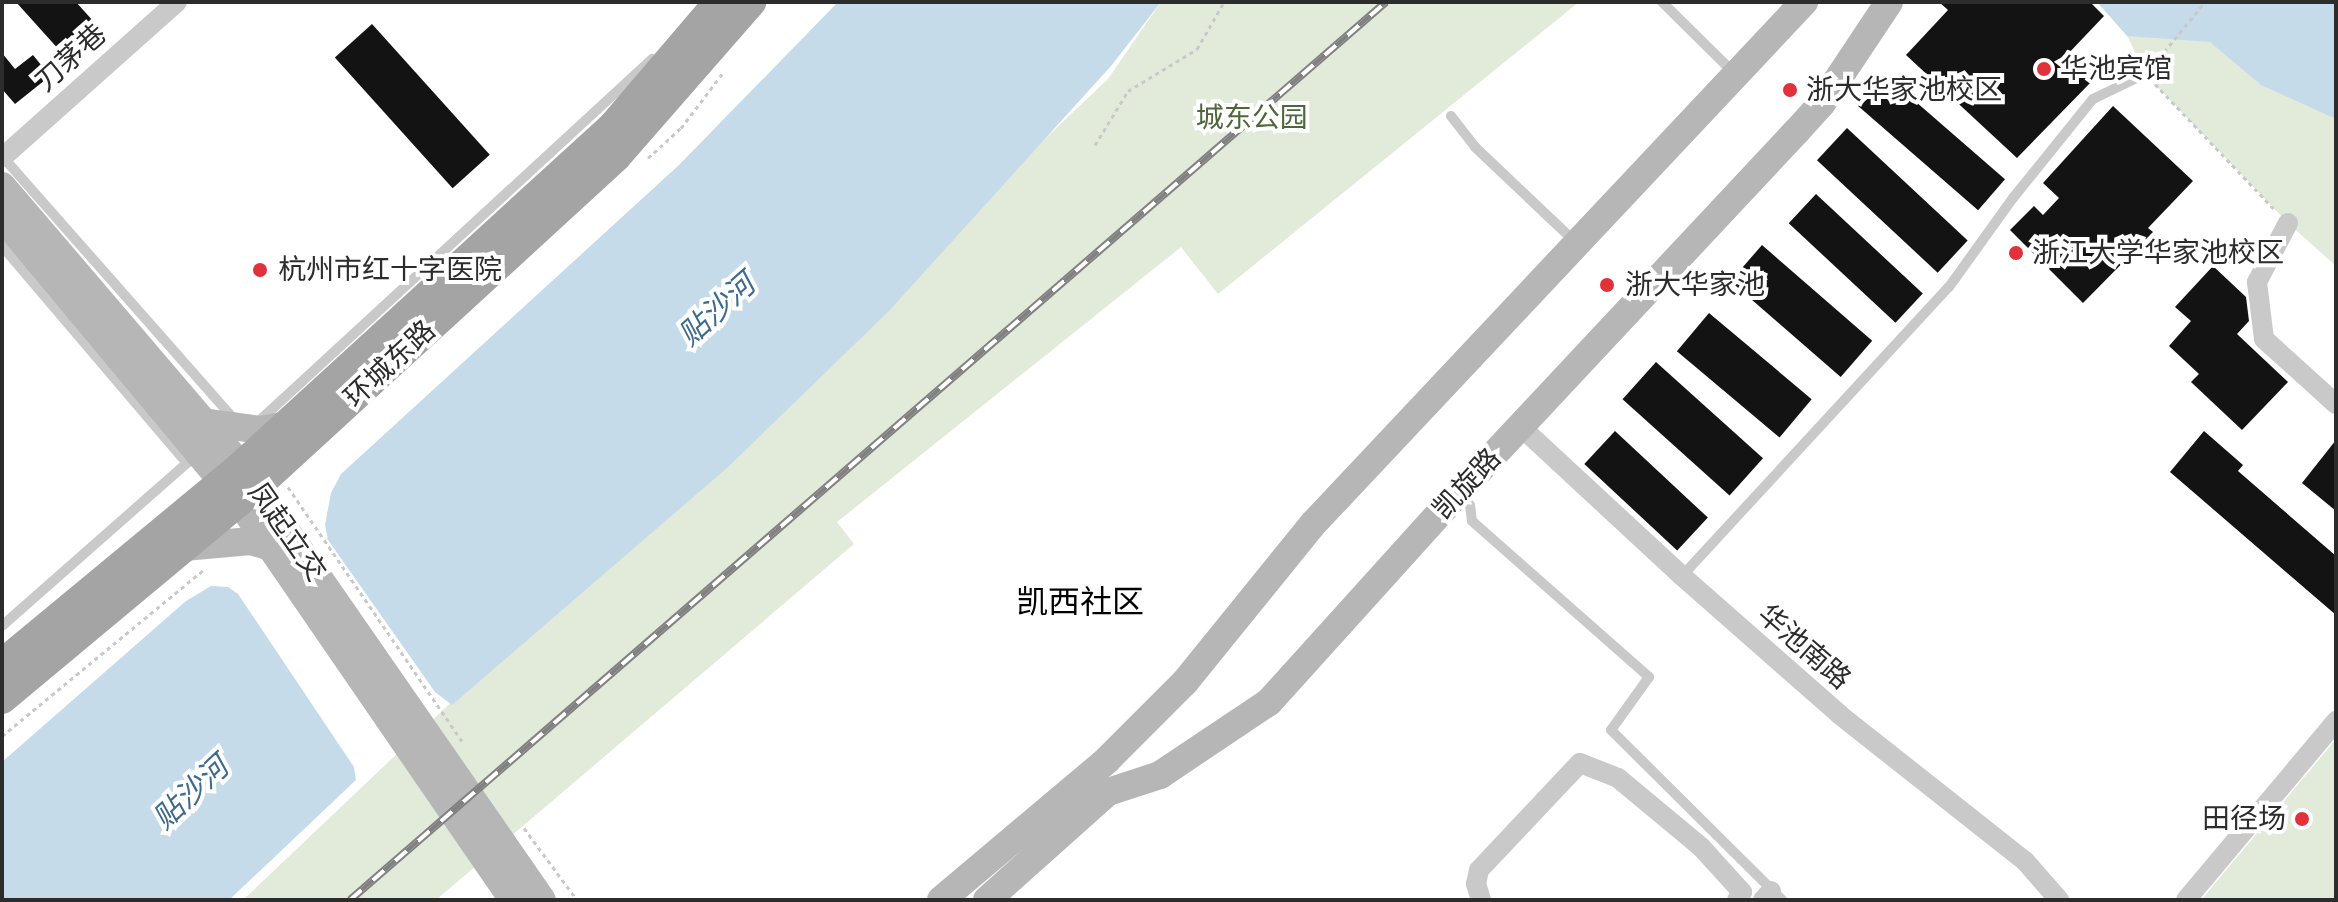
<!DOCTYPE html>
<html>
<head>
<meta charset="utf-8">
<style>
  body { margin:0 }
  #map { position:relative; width:2338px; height:902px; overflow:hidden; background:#fff; font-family:"Fira Sans","Noto Sans SC",sans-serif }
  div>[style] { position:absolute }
  .green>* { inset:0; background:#e2eada }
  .water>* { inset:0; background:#c6dbe9 }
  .building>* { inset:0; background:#131313; transform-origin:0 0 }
  .path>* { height:3px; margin-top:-1.5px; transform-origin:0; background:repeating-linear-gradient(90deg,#c9c9c9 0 4px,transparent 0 8px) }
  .service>* { height:10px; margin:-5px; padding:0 5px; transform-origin:5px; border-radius:5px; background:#c9c9c9 }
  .minor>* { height:20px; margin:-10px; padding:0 10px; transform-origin:10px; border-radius:10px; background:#c9c9c9 }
  .secondary>* { height:28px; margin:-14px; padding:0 14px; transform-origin:14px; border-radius:14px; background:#b6b6b6 }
  .primary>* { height:30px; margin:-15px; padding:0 15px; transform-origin:15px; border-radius:15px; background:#a4a4a4 }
  .rail>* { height:8px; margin-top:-4px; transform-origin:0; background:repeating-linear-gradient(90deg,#fff 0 15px,#818181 0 30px); box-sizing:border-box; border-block:2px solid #818181 }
  .dots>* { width:22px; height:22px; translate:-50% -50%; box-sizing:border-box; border:4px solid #fff; border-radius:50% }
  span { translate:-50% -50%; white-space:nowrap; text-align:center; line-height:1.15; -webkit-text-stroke:8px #fff; paint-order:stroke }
  .street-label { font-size:28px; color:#2c2c2c }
  .poi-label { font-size:28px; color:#2c2c2c }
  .left { translate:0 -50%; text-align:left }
  .right { translate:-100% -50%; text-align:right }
  .park-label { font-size:28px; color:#4e663b }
  .water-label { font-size:30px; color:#3d6b8b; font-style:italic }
  .quarter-label { font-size:32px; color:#000 }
  .frame { position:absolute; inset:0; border:4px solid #2c2c2c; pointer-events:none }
</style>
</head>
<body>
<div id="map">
  <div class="green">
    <div style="clip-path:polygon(1161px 2px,1579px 2px,1218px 294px,1181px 247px,837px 522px,854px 544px,436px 900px,243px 900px,1108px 79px)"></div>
    <div style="clip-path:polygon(2097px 2px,2336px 2px,2336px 266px,2288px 223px,2145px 74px,2127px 35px)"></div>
    <div style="clip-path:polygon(2336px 739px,2336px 900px,2201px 900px)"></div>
  </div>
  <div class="water">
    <div style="clip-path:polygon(838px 2px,1161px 2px,1111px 66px,889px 311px,727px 468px,452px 705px,435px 692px,328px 540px,325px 525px,331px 493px,341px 474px,679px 165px)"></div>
    <div style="clip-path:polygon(2097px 2px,2336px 2px,2336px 119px,2261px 85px,2210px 42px,2127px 36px)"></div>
    <div style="clip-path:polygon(211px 586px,228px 587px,238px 594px,354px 767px,356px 780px,229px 900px,2px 900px,2px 762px,186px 601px)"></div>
  </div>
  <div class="building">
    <div style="clip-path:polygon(16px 2px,76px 2px,103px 32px,70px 62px)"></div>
    <div style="clip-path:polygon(1939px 2px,2090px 2px,2104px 16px,2066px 56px,2092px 81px,2017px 158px,1906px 55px,1948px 10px)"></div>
    <div style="left:372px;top:24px;width:176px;height:50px;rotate:48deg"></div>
    <div style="clip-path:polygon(2px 53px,15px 69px,33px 55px,50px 76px,15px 104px,2px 89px)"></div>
    <div style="left:1885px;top:75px;width:159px;height:41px;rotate:41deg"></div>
    <div style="clip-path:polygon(2113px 106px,2193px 181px,2148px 228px,2153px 232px,2083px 303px,2010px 230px,2034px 206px,2043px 215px,2059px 198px,2043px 183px)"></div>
    <div style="left:1847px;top:128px;width:165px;height:44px;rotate:43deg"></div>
    <div style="left:1816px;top:194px;width:146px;height:40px;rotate:43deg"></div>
    <div style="left:1762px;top:245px;width:146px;height:48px;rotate:41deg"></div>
    <div style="clip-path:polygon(2213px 266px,2246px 297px,2249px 321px,2237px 334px,2288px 382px,2242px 430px,2191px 382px,2199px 374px,2169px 346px,2191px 321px,2175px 307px)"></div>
    <div style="left:1709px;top:313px;width:134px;height:50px;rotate:40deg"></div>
    <div style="left:1656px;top:362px;width:144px;height:50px;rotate:42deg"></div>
    <div style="left:1615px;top:431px;width:127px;height:45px;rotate:43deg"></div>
    <div style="clip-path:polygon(2204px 431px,2243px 465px,2238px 471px,2336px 556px,2336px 615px,2170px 472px)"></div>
    <div style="clip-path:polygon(2336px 440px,2336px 511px,2302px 483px)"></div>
  </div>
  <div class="path">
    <div style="left:2154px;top:64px;width:80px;rotate:-50.6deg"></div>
    <div style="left:2155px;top:84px;width:173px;rotate:46.4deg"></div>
    <div style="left:1095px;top:145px;width:63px;rotate:-58.6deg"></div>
    <div style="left:1128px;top:91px;width:81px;rotate:-31.3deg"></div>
    <div style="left:1197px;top:49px;width:54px;rotate:-60.1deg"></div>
    <div style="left:648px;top:158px;width:45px;rotate:-42.3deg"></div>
    <div style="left:681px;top:128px;width:68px;rotate:-52.8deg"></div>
    <div style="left:288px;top:487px;width:308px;rotate:55.6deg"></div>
    <div style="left:2px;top:736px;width:264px;rotate:-39.5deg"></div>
    <div style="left:524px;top:828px;width:89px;rotate:53.6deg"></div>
  </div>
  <div class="service">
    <div style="left:1662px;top:2px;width:101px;rotate:44.6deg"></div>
    <div style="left:1451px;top:116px;width:39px;rotate:52deg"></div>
    <div style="left:1475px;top:147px;width:138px;rotate:43.5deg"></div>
    <div style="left:2px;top:156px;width:351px;rotate:48.6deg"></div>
    <div style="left:2px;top:246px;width:285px;rotate:49.6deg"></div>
    <div style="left:258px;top:422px;width:536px;rotate:-42.65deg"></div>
    <div style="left:1470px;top:505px;width:16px;rotate:83deg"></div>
    <div style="left:1472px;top:521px;width:236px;rotate:41.4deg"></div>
    <div style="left:1649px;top:677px;width:65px;rotate:125.6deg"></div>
    <div style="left:1611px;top:730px;width:241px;rotate:44.8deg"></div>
    <div style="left:1682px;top:576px;width:393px;rotate:-47.3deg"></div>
    <div style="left:1949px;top:287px;width:110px;rotate:-54.3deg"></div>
    <div style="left:2013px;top:198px;width:127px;rotate:-51.1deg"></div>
    <div style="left:2093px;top:99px;width:58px;rotate:-25.7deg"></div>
    <div style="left:2px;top:626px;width:247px;rotate:-41.4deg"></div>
    <div style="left:187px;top:463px;width:15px;rotate:-28deg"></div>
  </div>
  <div class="minor">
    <div style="left:3px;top:157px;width:233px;rotate:-41.7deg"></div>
    <div style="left:2288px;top:223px;width:67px;rotate:117.7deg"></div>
    <div style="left:2257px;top:282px;width:57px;rotate:83deg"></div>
    <div style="left:2264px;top:339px;width:97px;rotate:42.1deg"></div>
    <div style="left:1520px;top:426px;width:221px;rotate:42.8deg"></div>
    <div style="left:1682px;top:576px;width:210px;rotate:41.3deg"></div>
    <div style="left:1840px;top:715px;width:236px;rotate:38.3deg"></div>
    <div style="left:2025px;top:861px;width:52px;rotate:48.9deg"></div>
    <div style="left:1481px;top:900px;width:17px;rotate:-107deg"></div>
    <div style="left:1476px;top:884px;width:14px;rotate:-78deg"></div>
    <div style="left:1479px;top:870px;width:147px;rotate:-46.7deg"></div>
    <div style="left:1580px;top:763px;width:41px;rotate:21.5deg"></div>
    <div style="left:1618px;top:778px;width:108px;rotate:39.7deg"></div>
    <div style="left:1701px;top:847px;width:61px;rotate:47.7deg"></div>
    <div style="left:1742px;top:892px;width:9px;rotate:122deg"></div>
    <div style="left:1763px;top:900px;width:12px;rotate:-48deg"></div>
    <div style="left:2186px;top:900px;width:234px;rotate:-50deg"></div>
  </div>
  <div class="secondary">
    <div style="left:2px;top:186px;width:368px;rotate:49.5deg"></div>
    <div style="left:241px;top:466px;width:528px;rotate:55.26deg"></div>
    <div style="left:2px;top:217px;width:370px;rotate:50.2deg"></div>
    <div style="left:239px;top:501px;width:484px;rotate:55.5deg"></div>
    <div style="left:203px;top:422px;width:59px;rotate:7.9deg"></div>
    <div style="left:261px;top:430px;width:25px;rotate:-11deg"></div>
    <div style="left:184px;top:547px;width:67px;rotate:-5.1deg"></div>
    <div style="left:251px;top:541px;width:21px;rotate:17deg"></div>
    <div style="left:941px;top:900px;width:217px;rotate:-40.1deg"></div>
    <div style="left:1107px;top:760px;width:110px;rotate:-45deg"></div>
    <div style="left:1185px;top:682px;width:203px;rotate:-51deg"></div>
    <div style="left:1313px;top:524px;width:717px;rotate:-46.75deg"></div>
    <div style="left:987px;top:900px;width:162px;rotate:-41.8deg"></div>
    <div style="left:1108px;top:792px;width:55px;rotate:-18.1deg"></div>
    <div style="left:1160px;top:775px;width:131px;rotate:-33.8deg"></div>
    <div style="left:1269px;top:702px;width:282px;rotate:-47.9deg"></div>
    <div style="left:1458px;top:493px;width:495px;rotate:-46.9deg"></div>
    <div style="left:1796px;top:132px;width:39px;rotate:-48deg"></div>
    <div style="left:1822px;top:103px;width:121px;rotate:-56.4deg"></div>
  </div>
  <div class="primary">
    <div style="left:2px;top:664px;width:310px;rotate:-39.6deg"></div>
    <div style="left:241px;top:466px;width:504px;rotate:-42.43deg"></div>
    <div style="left:613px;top:126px;width:163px;rotate:-49.5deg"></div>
    <div style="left:2px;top:699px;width:331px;rotate:-39.8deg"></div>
    <div style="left:256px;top:487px;width:488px;rotate:-42.5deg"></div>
    <div style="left:616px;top:157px;width:206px;rotate:-48.9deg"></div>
  </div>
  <div class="rail">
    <div style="left:350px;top:900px;width:1371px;rotate:-40.92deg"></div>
  </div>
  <div class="dots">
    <div style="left:2044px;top:69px;background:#df323a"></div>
    <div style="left:1790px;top:90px;background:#df323a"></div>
    <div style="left:2016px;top:253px;background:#df323a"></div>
    <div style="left:260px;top:270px;background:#df323a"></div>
    <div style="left:1607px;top:285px;background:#df323a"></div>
    <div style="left:2302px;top:819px;background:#df323a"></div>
  </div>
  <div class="street-label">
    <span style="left:71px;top:58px;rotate:-42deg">刀茅巷</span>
    <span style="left:390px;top:364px;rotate:-43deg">环城东路</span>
    <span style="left:1467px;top:484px;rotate:-47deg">凯旋路</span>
    <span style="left:287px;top:532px;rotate:55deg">凤起立交</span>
    <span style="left:1804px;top:647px;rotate:41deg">华池南路</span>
  </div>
  <div class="poi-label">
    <span class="left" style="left:2060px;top:69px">华池宾馆</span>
    <span class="left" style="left:1806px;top:90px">浙大华家池校区</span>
    <span class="left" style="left:2032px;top:253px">浙江大学华家池校区</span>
    <span class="left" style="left:278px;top:270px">杭州市红十字医院</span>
    <span class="left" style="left:1625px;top:285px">浙大华家池</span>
    <span class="right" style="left:2286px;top:819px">田径场</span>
  </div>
  <div class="park-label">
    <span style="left:1252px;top:118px">城东公园</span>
  </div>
  <div class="water-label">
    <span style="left:717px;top:310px;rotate:-42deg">贴沙河</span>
    <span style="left:191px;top:793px;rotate:-43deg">贴沙河</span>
  </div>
  <div class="quarter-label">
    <span style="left:1080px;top:602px">凯西社区</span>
  </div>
  <div class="frame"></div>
</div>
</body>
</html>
